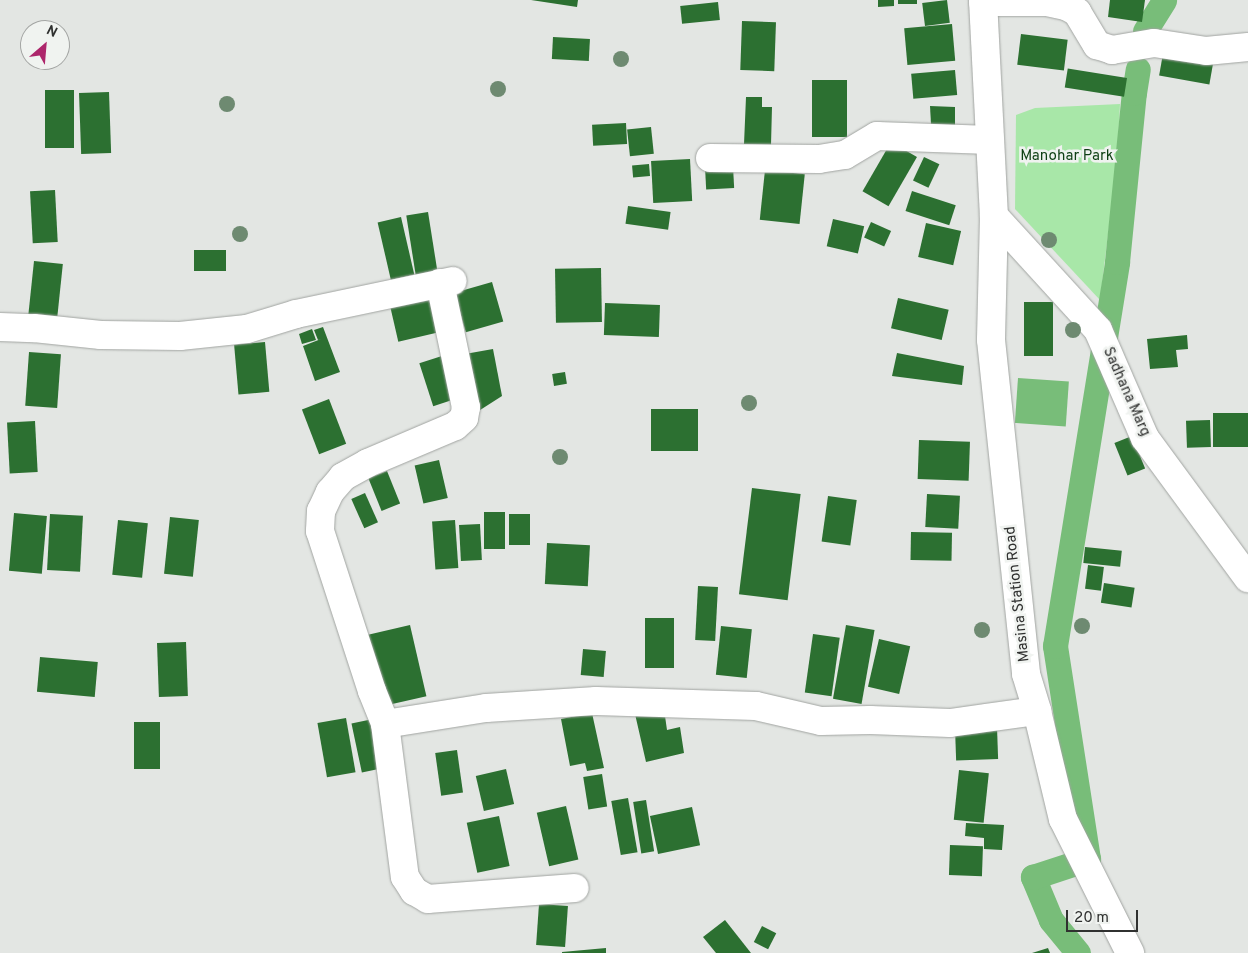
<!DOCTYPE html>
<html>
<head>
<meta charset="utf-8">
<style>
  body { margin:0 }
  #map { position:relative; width:1248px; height:953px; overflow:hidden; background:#e3e6e3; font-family:Overpass,sans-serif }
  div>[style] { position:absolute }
  .green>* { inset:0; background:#a8e7a8 }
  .water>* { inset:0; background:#78bd79; transform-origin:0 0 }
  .canal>* { height:25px; margin:-12.5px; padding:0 12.5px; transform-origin:12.5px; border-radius:12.5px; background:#78bd79 }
  .building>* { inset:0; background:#2c7031; transform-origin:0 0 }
  .roads { filter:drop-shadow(0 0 1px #a1a4a1) drop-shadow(0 0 1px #a1a4a1) }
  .minor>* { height:28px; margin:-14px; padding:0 14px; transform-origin:14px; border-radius:14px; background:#fff }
  .major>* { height:28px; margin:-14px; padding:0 14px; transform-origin:14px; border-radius:14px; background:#fff }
  .trees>* { width:16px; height:16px; margin:-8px; border-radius:50%; background:#6e8a71 }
  span { translate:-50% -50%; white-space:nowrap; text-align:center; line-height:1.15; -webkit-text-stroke:5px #f0f3f0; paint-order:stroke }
  .park-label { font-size:15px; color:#0e3f13 }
  .street-label { font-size:15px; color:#303130 }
  .north { position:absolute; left:20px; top:20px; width:50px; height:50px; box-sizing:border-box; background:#f0f3f0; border:1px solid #a3a5a3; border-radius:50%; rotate:27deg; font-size:14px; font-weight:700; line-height:20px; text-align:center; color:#303130 }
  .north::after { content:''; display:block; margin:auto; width:18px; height:22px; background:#ad266b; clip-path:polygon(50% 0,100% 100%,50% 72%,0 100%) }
  .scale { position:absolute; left:1066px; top:910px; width:72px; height:22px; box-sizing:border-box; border:2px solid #303130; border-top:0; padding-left:6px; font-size:15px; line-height:18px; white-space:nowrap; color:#303130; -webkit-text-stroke:4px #f0f3f0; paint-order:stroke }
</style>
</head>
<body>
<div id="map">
  <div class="green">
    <div style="clip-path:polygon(1120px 104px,1117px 161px,1100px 300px,1015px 209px,1016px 115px,1035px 108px)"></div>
  </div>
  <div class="water">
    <div style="left:1018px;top:378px;width:51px;height:45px;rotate:4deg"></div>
  </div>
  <div class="canal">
    <div style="left:1145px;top:31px;width:36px;rotate:-58deg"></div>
    <div style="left:1078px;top:953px;width:43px;rotate:-129.3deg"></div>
    <div style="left:1051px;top:920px;width:47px;rotate:-112.7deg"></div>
    <div style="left:1033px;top:877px;width:58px;rotate:-18.1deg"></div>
    <div style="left:1088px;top:859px;width:216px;rotate:-98.8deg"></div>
    <div style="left:1055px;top:646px;width:389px;rotate:-80.8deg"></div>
    <div style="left:1117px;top:262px;width:170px;rotate:-84.3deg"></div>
    <div style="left:1134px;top:93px;width:24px;rotate:-81deg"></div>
  </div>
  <div class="building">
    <div style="clip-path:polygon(531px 0,578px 0,577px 7px)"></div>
    <div style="clip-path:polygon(878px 0,894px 0,894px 6px,878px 7px)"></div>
    <div style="left:898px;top:0;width:19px;height:4px"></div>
    <div style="left:947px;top:0;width:23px;height:25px;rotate:83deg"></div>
    <div style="clip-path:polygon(1110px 0,1145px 0,1142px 22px,1108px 17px)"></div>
    <div style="left:718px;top:2px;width:18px;height:38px;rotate:84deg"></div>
    <div style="left:742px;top:21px;width:34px;height:49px;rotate:2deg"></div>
    <div style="left:952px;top:24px;width:37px;height:48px;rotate:85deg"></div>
    <div style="left:1021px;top:34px;width:47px;height:31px;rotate:7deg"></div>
    <div style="left:553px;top:37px;width:37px;height:22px;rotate:3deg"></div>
    <div style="left:1164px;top:48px;width:51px;height:28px;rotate:10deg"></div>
    <div style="left:955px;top:70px;width:25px;height:44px;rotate:85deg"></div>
    <div style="left:1127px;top:78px;width:19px;height:60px;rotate:99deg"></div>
    <div style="left:847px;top:80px;width:57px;height:35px;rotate:90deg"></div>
    <div style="left:45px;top:90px;width:29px;height:58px"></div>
    <div style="left:109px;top:92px;width:61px;height:30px;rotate:88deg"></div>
    <div style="clip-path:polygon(746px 97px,762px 97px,762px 107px,772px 107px,771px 145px,744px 144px)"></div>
    <div style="clip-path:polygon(930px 106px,955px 107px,955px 126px,931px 124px)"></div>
    <div style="left:626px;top:123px;width:21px;height:34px;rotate:87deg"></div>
    <div style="left:651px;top:127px;width:27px;height:24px;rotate:84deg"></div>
    <div style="left:891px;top:142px;width:30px;height:57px;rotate:30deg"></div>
    <div style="left:924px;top:157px;width:17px;height:26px;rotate:25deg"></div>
    <div style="left:690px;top:159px;width:42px;height:39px;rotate:87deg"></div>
    <div style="left:649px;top:164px;width:12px;height:17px;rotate:85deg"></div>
    <div style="left:733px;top:166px;width:22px;height:28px;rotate:87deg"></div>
    <div style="left:765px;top:170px;width:40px;height:50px;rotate:6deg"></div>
    <div style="left:55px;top:190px;width:52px;height:25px;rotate:87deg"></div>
    <div style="left:912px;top:191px;width:46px;height:21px;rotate:18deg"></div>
    <div style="left:628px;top:206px;width:43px;height:18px;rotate:8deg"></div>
    <div style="left:428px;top:212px;width:60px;height:22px;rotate:81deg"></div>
    <div style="left:401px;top:217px;width:59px;height:24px;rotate:77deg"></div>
    <div style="left:833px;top:219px;width:32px;height:28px;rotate:13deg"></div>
    <div style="left:871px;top:222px;width:22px;height:17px;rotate:24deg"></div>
    <div style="left:926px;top:223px;width:36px;height:35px;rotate:13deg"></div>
    <div style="left:194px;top:250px;width:32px;height:21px"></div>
    <div style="left:34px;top:261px;width:29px;height:58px;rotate:6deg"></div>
    <div style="left:601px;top:268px;width:54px;height:46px;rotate:89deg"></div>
    <div style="left:492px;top:282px;width:41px;height:39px;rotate:74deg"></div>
    <div style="left:436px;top:296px;width:36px;height:47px;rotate:77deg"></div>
    <div style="left:898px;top:298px;width:52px;height:31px;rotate:13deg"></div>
    <div style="left:1024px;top:302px;width:29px;height:54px"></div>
    <div style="left:605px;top:303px;width:55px;height:32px;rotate:2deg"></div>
    <div style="clip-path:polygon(323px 327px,340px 372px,315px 381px,303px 346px,321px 339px,318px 340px,314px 330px)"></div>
    <div style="clip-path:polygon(312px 329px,316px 340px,302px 344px,299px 334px)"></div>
    <div style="clip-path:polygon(1187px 335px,1188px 349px,1176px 350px,1178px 367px,1150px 369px,1147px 339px)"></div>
    <div style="left:265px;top:342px;width:50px;height:31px;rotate:85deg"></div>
    <div style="clip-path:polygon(493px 349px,502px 396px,477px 412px,465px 354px)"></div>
    <div style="left:29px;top:352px;width:32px;height:54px;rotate:4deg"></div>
    <div style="clip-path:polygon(897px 353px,964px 366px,962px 385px,892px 376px)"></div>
    <div style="left:445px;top:355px;width:45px;height:27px;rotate:72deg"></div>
    <div style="left:565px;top:372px;width:12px;height:13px;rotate:81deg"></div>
    <div style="left:329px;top:399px;width:48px;height:29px;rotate:69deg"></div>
    <div style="left:651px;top:409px;width:47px;height:42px"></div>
    <div style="left:1213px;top:413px;width:35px;height:34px"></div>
    <div style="left:1210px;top:420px;width:27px;height:24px;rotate:88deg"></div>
    <div style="left:35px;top:421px;width:51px;height:28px;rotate:87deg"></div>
    <div style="left:1132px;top:436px;width:35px;height:19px;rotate:68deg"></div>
    <div style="left:919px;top:440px;width:51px;height:39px;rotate:2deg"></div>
    <div style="left:439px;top:460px;width:39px;height:25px;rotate:77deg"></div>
    <div style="left:387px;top:471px;width:35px;height:20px;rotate:68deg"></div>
    <div style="left:752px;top:488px;width:49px;height:107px;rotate:7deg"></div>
    <div style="left:365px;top:493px;width:32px;height:15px;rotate:66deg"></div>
    <div style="left:927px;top:494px;width:33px;height:33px;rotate:3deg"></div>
    <div style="left:828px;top:496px;width:29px;height:46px;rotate:8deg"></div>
    <div style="left:484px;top:512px;width:21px;height:37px"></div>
    <div style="left:14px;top:513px;width:33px;height:58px;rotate:5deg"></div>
    <div style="left:50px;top:514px;width:33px;height:56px;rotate:3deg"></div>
    <div style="left:509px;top:514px;width:21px;height:31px"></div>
    <div style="left:170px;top:517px;width:29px;height:57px;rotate:6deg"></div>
    <div style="left:118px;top:520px;width:30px;height:55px;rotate:6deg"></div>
    <div style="left:455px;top:520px;width:48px;height:23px;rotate:86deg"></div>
    <div style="left:480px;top:524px;width:36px;height:21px;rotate:87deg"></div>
    <div style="left:911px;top:532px;width:41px;height:28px;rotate:1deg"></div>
    <div style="left:547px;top:543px;width:43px;height:41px;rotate:3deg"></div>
    <div style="left:1085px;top:547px;width:37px;height:16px;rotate:6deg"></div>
    <div style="left:1088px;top:565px;width:16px;height:24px;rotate:7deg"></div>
    <div style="left:1104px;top:583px;width:31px;height:20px;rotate:9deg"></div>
    <div style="left:698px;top:586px;width:20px;height:54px;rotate:3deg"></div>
    <div style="left:645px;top:618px;width:29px;height:50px"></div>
    <div style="left:410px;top:625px;width:73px;height:43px;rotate:77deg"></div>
    <div style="left:846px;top:625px;width:29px;height:75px;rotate:10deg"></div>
    <div style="left:721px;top:626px;width:31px;height:49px;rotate:6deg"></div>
    <div style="left:813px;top:634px;width:27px;height:59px;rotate:8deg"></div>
    <div style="left:879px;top:639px;width:32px;height:49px;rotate:13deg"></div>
    <div style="left:186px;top:642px;width:54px;height:29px;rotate:88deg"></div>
    <div style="left:583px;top:649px;width:23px;height:26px;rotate:5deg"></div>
    <div style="left:40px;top:657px;width:58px;height:35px;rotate:5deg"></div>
    <div style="clip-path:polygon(664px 709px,667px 730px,680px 727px,684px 753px,646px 762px,635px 714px)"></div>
    <div style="clip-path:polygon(592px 713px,604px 768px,587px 771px,585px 763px,570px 766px,561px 719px)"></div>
    <div style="left:346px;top:718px;width:55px;height:29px;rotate:80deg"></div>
    <div style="left:373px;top:719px;width:50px;height:22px;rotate:78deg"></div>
    <div style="left:134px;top:722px;width:26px;height:47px"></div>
    <div style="left:997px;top:727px;width:32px;height:42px;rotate:88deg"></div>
    <div style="left:457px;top:750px;width:43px;height:22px;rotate:82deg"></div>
    <div style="left:506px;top:769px;width:36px;height:31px;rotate:77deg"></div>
    <div style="left:959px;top:770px;width:30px;height:50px;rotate:6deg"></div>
    <div style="left:602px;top:774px;width:33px;height:19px;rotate:81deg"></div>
    <div style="left:628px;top:798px;width:55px;height:17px;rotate:80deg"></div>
    <div style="left:646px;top:800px;width:52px;height:13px;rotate:81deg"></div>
    <div style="left:566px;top:806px;width:55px;height:30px;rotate:77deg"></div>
    <div style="left:692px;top:807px;width:39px;height:43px;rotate:78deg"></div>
    <div style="left:499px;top:816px;width:51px;height:33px;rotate:78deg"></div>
    <div style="clip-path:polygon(966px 823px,1004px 825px,1002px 850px,984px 849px,984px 838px,965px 836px)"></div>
    <div style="left:950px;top:845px;width:33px;height:30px;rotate:2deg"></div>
    <div style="left:539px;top:904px;width:29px;height:41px;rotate:4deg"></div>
    <div style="clip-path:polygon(725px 920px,751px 953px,716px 953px,703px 937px)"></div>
    <div style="left:762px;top:926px;width:16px;height:18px;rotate:27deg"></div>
    <div style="clip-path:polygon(606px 948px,606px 953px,562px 953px,562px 952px)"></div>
    <div style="clip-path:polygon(1048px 948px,1050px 953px,1032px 953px)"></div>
  </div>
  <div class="roads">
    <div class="minor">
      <div style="left:983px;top:2px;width:64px"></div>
      <div style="left:1047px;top:2px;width:19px;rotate:12deg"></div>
      <div style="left:1066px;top:6px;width:13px;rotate:29deg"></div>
      <div style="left:1077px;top:12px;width:39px;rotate:59deg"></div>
      <div style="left:1097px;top:45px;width:16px;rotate:18deg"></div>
      <div style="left:1112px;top:50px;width:43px;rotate:-9.5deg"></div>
      <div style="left:1154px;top:43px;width:53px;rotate:8.7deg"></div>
      <div style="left:1206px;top:51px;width:42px;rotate:-5.4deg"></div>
      <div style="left:710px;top:158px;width:109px;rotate:0.5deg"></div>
      <div style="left:819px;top:159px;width:26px;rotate:-9deg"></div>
      <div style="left:845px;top:155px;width:37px;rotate:-31deg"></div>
      <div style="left:877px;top:136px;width:113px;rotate:2deg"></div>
      <div style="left:994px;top:216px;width:124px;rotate:91.4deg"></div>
      <div style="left:991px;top:340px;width:336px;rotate:84deg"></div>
      <div style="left:1026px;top:674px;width:39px;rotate:73deg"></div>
      <div style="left:1037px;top:711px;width:111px;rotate:76.5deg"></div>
      <div style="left:1063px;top:819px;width:150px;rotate:63.4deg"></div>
      <div style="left:440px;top:283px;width:127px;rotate:78.2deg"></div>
      <div style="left:466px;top:407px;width:11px;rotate:100deg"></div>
      <div style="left:464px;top:418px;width:12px;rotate:138deg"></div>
      <div style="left:455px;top:426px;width:95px;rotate:157deg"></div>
      <div style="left:368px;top:463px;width:29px;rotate:151deg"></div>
      <div style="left:343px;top:477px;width:20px;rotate:131deg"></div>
      <div style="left:330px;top:492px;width:21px;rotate:115deg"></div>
      <div style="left:321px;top:511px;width:20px;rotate:93deg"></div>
      <div style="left:320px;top:531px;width:168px;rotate:72deg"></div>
      <div style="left:372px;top:691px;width:35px;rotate:68deg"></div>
      <div style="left:385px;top:724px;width:154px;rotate:82.6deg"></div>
      <div style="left:405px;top:877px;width:17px;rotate:57deg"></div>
      <div style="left:414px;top:891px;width:16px;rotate:30deg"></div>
      <div style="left:428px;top:899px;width:147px;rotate:-4.3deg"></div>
      <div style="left:0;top:327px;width:34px;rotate:2deg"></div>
      <div style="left:34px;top:328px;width:67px;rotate:6deg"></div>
      <div style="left:101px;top:335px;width:79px;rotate:0.7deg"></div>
      <div style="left:180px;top:336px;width:67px;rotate:-6deg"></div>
      <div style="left:247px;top:329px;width:51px;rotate:-17deg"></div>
      <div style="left:296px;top:314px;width:160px;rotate:-11.9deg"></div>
      <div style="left:385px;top:724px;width:102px;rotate:-9deg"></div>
      <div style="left:486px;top:708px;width:110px;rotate:-3.6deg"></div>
      <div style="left:596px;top:701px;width:160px;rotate:1.8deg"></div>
      <div style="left:756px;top:706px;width:67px;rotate:13deg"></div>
      <div style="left:821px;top:721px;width:49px;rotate:-1.2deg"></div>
      <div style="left:870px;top:720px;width:80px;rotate:2.1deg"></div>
      <div style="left:950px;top:723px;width:88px;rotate:-7.9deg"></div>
    </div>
    <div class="major">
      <div style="left:983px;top:0;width:216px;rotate:87.1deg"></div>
      <div style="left:994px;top:216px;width:154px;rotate:47.6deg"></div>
      <div style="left:1098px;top:330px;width:118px;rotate:66.5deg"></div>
      <div style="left:1145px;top:438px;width:174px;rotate:53.7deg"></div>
    </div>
  </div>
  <div class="trees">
    <div style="left:621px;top:59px"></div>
    <div style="left:498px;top:89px"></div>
    <div style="left:227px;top:104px"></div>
    <div style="left:240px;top:234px"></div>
    <div style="left:1049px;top:240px"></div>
    <div style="left:1073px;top:330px"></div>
    <div style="left:749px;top:403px"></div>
    <div style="left:560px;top:457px"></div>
    <div style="left:1082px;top:626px"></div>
    <div style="left:982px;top:630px"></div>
  </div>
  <div class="park-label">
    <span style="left:1067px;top:157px">Manohar Park</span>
  </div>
  <div class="street-label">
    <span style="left:1126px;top:392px;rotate:66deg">Sadhana Marg</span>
    <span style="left:1018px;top:594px;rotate:-96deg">Masina Station Road</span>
  </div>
  <div class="north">N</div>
  <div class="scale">20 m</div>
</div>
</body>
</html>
